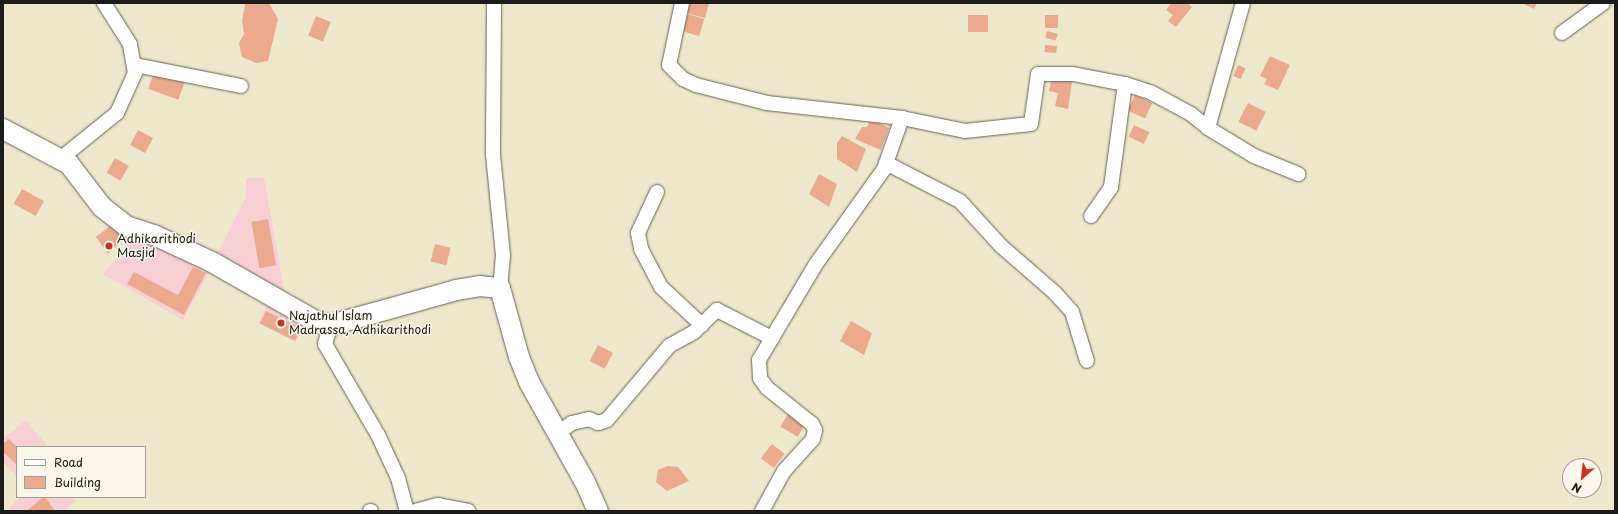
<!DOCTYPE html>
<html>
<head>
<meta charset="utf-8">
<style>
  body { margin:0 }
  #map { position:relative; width:1618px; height:514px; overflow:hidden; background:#ede7cb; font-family:"Playpen Sans",sans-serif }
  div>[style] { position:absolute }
  .built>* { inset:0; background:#f7cfd4; transform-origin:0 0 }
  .building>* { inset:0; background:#ebaa8e; transform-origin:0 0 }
  .roads { filter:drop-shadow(0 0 1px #656359) drop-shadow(0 0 1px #656359) }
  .minor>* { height:14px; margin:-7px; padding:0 7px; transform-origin:7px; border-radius:7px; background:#fff }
  .secondary>* { height:20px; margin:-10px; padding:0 10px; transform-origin:10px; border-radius:10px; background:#fff }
  .dots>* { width:11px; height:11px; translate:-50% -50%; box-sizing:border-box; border:2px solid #fbf7ec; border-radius:50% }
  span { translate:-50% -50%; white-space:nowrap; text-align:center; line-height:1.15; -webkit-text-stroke:3px #fbf7ec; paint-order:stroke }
  .poi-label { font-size:12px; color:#1c1c1c }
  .left { translate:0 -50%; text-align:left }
  .frame { position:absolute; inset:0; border:4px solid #1c1c1c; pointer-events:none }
  .legend { position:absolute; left:16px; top:446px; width:130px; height:52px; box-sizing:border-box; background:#fbf7ec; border:1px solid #a29f99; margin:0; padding:5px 7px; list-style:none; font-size:12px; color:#1c1c1c }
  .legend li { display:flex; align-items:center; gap:8px; height:20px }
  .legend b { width:20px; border:1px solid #a29f99 }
  .north { position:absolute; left:1562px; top:458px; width:40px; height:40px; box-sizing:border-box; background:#fbf7ec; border:1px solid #a29f99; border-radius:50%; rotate:208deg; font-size:11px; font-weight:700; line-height:16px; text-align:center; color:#1c1c1c }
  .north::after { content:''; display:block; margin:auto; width:14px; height:18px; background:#c8321e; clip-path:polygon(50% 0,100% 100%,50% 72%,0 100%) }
</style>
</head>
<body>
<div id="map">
  <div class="built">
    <div style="clip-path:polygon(246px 178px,264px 178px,284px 290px,281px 294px,216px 257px,246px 197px)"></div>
    <div style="clip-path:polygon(135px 238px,211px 270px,183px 320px,103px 274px)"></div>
    <div style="left:268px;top:304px;width:42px;height:21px;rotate:28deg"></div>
    <div style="clip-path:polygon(26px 420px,48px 447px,17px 447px,17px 477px,3px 462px,3px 439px)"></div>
    <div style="clip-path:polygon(20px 497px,73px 497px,76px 501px,63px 511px,7px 511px)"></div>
  </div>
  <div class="building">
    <div style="clip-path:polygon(269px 3px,278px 19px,268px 61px,256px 63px,242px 57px,239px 43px,244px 34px,242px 21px,245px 4px)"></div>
    <div style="clip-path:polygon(690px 3px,709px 3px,705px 18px,687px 13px)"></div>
    <div style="clip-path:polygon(1171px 3px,1187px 3px,1192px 7px,1176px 27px,1168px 21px,1173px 15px,1166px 10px)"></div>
    <div style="clip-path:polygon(1522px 3px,1537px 3px,1534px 9px)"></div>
    <div style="left:688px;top:14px;width:17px;height:18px;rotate:17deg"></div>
    <div style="left:968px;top:15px;width:20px;height:17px"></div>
    <div style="left:1045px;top:15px;width:13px;height:13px"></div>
    <div style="left:316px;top:16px;width:16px;height:21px;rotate:22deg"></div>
    <div style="left:1047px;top:31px;width:11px;height:7px;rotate:15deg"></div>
    <div style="left:1045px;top:45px;width:12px;height:7px;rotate:5deg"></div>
    <div style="clip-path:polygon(1270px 56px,1290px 65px,1278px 90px,1264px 84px,1267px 79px,1260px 76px)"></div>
    <div style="left:1238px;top:65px;width:8px;height:12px;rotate:23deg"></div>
    <div style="left:155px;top:70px;width:32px;height:20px;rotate:20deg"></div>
    <div style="clip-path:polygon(1052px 78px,1072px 82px,1068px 109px,1055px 106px,1058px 93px,1049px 91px)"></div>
    <div style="left:1135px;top:95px;width:19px;height:17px;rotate:25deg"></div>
    <div style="left:1248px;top:103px;width:20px;height:21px;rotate:27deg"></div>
    <div style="clip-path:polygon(871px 118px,889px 128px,881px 150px,855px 139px,862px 127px,867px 127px)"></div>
    <div style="left:1134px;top:125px;width:17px;height:13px;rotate:25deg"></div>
    <div style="left:138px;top:130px;width:17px;height:17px;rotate:28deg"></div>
    <div style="clip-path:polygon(842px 136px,866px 149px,857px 172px,837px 159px,837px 143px)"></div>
    <div style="left:115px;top:158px;width:16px;height:17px;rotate:30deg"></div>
    <div style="clip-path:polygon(819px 174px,837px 184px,829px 207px,809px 194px)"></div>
    <div style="left:22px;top:189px;width:25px;height:17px;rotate:29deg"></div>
    <div style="left:268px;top:219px;width:47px;height:17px;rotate:80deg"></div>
    <div style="clip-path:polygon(111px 225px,128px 235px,108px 254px,96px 237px)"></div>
    <div style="left:435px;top:244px;width:16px;height:18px;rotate:14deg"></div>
    <div style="clip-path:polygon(193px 267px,206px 273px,184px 315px,127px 284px,134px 272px,178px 295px)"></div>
    <div style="left:266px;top:311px;width:39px;height:14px;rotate:26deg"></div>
    <div style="clip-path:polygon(851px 321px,872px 333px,864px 355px,840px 341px)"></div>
    <div style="left:598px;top:345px;width:17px;height:18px;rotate:28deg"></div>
    <div style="left:789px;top:412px;width:20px;height:17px;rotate:30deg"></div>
    <div style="clip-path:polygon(9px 439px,17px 447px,17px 465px,3px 452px,3px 444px)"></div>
    <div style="left:772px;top:444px;width:16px;height:18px;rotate:38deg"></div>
    <div style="clip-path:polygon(668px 466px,678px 467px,689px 481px,667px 491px,656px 482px,658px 470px)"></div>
    <div style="clip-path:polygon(45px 497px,55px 511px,26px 511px,44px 497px)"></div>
  </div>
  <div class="roads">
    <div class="minor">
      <div style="left:494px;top:3px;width:152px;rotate:90.4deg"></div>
      <div style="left:493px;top:155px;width:100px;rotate:84.3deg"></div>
      <div style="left:503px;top:255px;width:33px;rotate:95deg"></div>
      <div style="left:682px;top:3px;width:63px;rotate:101.8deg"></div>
      <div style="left:669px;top:65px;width:20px;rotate:45deg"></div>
      <div style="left:683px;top:79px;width:14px;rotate:25deg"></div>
      <div style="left:696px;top:85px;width:73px;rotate:14.2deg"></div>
      <div style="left:767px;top:103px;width:136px;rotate:6.3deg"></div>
      <div style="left:1562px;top:33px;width:51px;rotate:-36.2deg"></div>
      <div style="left:135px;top:65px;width:108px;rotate:11.2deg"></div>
      <div style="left:1208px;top:128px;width:130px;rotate:-74.4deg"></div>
      <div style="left:60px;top:159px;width:73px;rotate:-38.9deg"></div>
      <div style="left:117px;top:113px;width:44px;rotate:-65.8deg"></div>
      <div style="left:135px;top:73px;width:29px;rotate:-100deg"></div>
      <div style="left:130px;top:44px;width:49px;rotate:-122.4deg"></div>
      <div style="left:886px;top:163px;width:83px;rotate:27.2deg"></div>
      <div style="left:960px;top:201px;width:61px;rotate:47.7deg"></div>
      <div style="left:1001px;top:246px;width:72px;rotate:41deg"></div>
      <div style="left:1055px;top:293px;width:25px;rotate:48deg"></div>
      <div style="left:1072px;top:312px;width:51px;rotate:73deg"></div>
      <div style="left:657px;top:192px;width:45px;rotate:114.9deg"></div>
      <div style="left:638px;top:233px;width:16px;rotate:79deg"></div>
      <div style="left:641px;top:249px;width:43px;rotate:62.2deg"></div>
      <div style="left:661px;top:287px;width:56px;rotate:42.8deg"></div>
      <div style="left:1091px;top:216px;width:35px;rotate:-55deg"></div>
      <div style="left:1111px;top:187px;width:104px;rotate:-82.3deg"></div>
      <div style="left:331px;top:325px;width:20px;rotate:108deg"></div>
      <div style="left:325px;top:344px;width:105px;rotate:59.8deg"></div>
      <div style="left:378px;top:435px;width:47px;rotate:65.1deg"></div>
      <div style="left:398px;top:478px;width:34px;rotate:75deg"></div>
      <div style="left:558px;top:433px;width:17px;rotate:-36deg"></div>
      <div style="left:572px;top:423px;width:17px;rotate:-13deg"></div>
      <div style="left:589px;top:419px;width:10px;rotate:24deg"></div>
      <div style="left:598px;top:423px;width:9px;rotate:-18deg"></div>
      <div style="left:607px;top:420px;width:97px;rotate:-50deg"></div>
      <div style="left:669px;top:346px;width:29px;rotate:-29deg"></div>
      <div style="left:694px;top:332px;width:32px;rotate:-44deg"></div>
      <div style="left:717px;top:310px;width:62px;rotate:27deg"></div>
      <div style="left:772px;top:338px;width:86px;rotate:-59.3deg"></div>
      <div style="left:816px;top:264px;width:117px;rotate:-54.4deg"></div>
      <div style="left:884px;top:169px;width:54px;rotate:-70.6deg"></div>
      <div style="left:902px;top:118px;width:64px;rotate:11.7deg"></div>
      <div style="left:965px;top:131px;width:66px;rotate:-6.1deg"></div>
      <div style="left:1031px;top:124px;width:50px;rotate:-82deg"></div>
      <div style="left:1038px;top:74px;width:35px"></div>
      <div style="left:1073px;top:74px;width:53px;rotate:10.9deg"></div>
      <div style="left:1125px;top:84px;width:28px;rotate:18deg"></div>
      <div style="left:1152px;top:93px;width:44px;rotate:28.3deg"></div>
      <div style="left:1191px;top:114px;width:22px;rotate:39deg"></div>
      <div style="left:1208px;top:128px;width:54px;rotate:31.3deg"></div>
      <div style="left:1254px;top:156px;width:48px;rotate:22.2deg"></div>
      <div style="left:370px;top:511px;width:1px"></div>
      <div style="left:415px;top:511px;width:24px;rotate:-15deg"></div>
      <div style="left:438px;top:505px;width:31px;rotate:11deg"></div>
      <div style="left:762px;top:511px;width:46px;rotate:-61.2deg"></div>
      <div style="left:784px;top:471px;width:43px;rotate:-47.8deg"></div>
      <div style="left:813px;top:439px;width:9px;rotate:-77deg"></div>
      <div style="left:815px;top:430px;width:7px;rotate:-117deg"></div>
      <div style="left:812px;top:424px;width:58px;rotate:-141.3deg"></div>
      <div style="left:767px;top:388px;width:12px;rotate:-125deg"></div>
      <div style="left:760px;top:378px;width:18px;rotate:-93deg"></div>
      <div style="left:759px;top:360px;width:26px;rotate:-59deg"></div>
    </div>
    <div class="secondary">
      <div style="left:3px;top:129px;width:75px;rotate:27.9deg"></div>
      <div style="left:69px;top:164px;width:54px;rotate:52.5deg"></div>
      <div style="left:102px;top:207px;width:31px;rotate:38deg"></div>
      <div style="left:126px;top:226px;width:29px;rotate:18deg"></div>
      <div style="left:154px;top:235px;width:64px;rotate:25deg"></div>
      <div style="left:212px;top:262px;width:121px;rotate:29.7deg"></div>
      <div style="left:317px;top:322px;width:14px;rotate:12deg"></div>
      <div style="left:331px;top:325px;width:130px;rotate:-15.6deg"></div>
      <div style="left:456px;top:290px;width:24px;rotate:-9deg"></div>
      <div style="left:480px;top:286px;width:20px;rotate:6deg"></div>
      <div style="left:500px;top:288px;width:72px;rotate:74.6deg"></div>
      <div style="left:519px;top:357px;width:27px;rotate:68deg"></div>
      <div style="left:529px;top:382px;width:115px;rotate:60.8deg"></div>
      <div style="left:585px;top:482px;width:32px;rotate:66deg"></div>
    </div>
  </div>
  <div class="dots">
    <div style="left:109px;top:246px;background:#c8321e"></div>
    <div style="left:281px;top:323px;background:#c8321e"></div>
  </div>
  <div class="poi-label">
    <span class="left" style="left:117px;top:246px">Adhikarithodi<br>Masjid</span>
    <span class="left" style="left:289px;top:323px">Najathul Islam<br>Madrassa, Adhikarithodi</span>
  </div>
  <div class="frame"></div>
  <ul class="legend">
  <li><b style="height:5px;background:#fff"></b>Road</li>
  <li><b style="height:11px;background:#ebaa8e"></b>Building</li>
  </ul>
  <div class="north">N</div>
</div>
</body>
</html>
